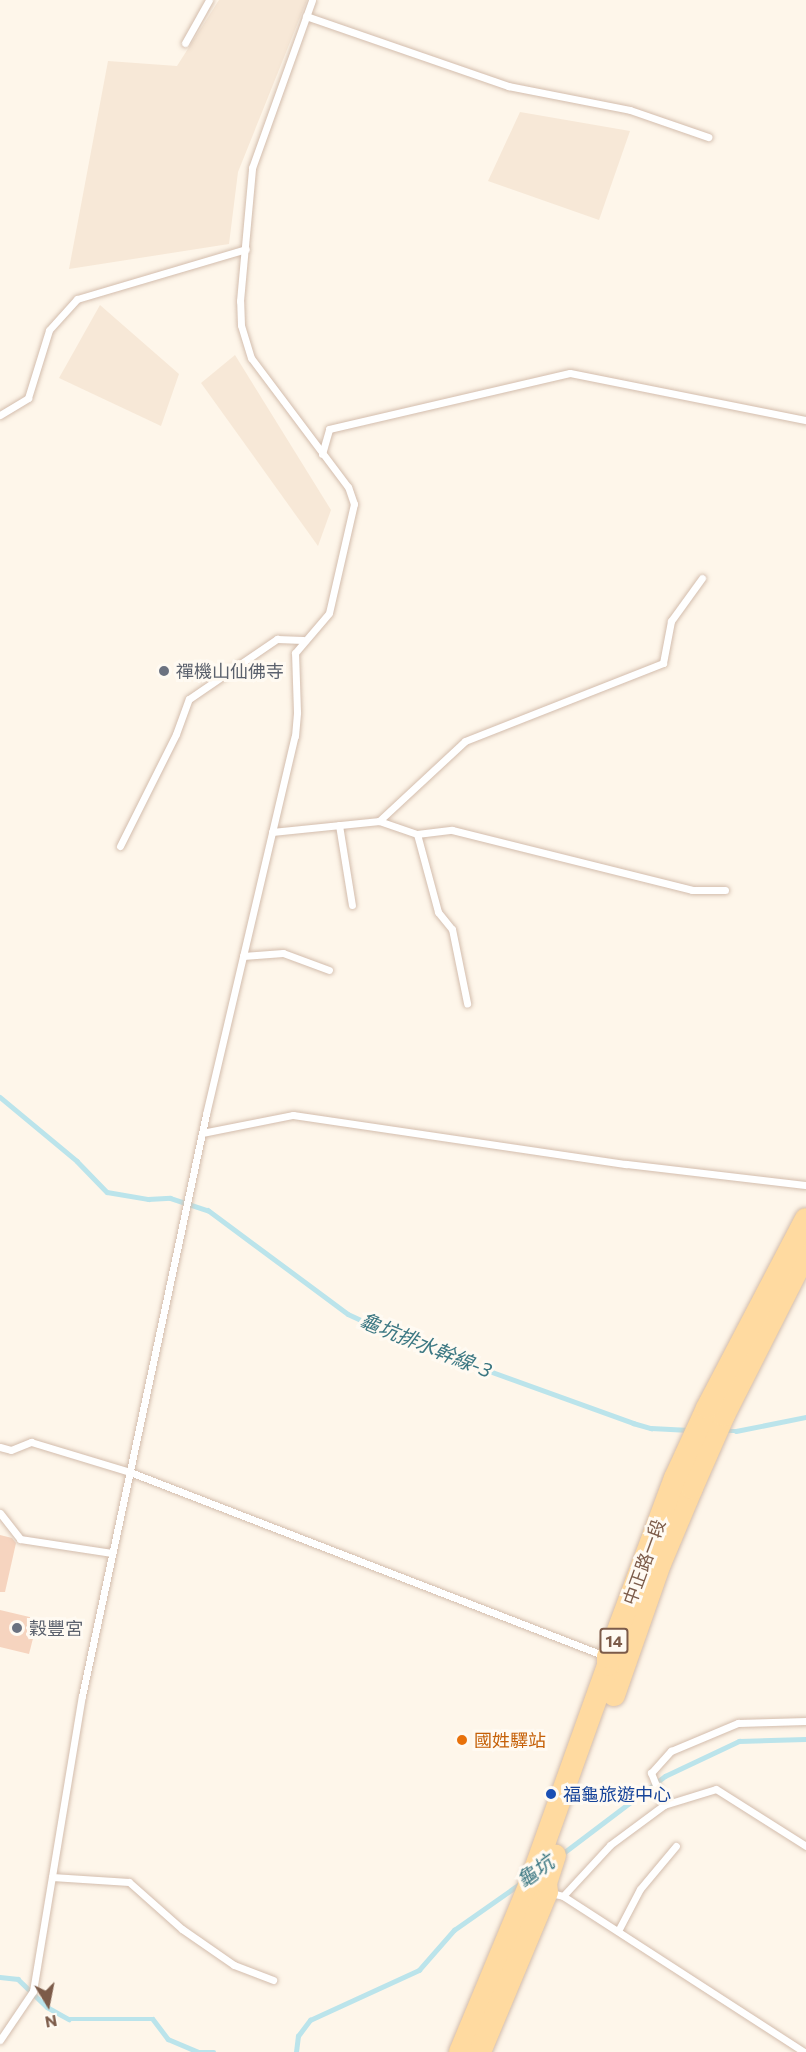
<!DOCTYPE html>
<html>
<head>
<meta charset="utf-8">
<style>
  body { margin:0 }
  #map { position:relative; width:806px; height:2052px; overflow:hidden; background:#fef6ea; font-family:Commissioner,"Noto Sans TC",sans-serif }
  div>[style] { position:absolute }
  .residential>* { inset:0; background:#f7e8d7 }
  .stream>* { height:4.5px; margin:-2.25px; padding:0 2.25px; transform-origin:2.25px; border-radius:2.25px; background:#bbe4eb }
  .building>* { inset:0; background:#f6d4bf }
  .roads { filter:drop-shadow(0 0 2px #d3bdad) drop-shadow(0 0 2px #d3bdad) }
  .service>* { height:7px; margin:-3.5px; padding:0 3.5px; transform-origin:3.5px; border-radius:3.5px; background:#fff }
  .primary>* { height:22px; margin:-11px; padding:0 11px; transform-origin:11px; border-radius:11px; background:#ffdaa0 }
  .dots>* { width:16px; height:16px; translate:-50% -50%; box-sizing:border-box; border:3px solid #fffaf2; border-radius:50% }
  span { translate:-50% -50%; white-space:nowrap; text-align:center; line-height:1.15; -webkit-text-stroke:6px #fffaf2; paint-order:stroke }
  .shield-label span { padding:2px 4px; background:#fffaf2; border:2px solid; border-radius:4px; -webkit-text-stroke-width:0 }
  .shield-label { font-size:16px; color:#7c5b49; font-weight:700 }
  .worship-label { font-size:18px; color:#5b616d }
  .left { translate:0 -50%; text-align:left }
  .street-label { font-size:18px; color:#7c5b49 }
  .food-label { font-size:18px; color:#c56008 }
  .transit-label { font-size:18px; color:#164399 }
  .water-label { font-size:20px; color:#3b7782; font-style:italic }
  .north { position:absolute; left:18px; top:1974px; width:60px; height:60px; -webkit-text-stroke:4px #fffaf2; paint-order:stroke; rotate:170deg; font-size:16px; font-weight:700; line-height:24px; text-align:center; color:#7c5b49 }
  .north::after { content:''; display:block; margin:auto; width:21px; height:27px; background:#7c5b49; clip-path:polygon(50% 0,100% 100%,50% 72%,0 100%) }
</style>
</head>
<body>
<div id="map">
  <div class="residential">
    <div style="clip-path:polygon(219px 0,307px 0,238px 172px,229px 244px,69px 269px,108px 61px,177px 66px)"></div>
    <div style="clip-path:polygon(520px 112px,630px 131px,599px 220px,488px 181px)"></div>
    <div style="clip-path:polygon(100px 305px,179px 374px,161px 426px,59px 378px)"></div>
    <div style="clip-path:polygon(235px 355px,331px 510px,318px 546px,201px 383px)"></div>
  </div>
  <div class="stream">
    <div style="left:0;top:1097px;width:100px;rotate:39.7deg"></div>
    <div style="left:77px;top:1161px;width:43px;rotate:45.9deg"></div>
    <div style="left:107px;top:1192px;width:42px;rotate:9.7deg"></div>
    <div style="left:148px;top:1199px;width:22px;rotate:-3deg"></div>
    <div style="left:170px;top:1198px;width:40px;rotate:18deg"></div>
    <div style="left:208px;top:1210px;width:174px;rotate:36.6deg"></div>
    <div style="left:348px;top:1314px;width:62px;rotate:24.9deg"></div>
    <div style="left:404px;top:1340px;width:244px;rotate:19.9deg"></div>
    <div style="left:633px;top:1423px;width:19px;rotate:16deg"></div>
    <div style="left:651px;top:1428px;width:38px;rotate:3deg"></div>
    <div style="left:725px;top:1431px;width:11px"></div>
    <div style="left:736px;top:1431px;width:71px;rotate:-11.3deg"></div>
    <div style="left:562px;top:1854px;width:129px;rotate:-37.1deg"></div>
    <div style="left:665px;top:1776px;width:82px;rotate:-25.3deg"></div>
    <div style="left:739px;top:1741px;width:67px;rotate:-1.7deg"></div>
    <div style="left:0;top:1977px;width:18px;rotate:6deg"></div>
    <div style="left:18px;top:1979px;width:40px;rotate:44deg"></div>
    <div style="left:47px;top:2007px;width:25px;rotate:29deg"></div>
    <div style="left:69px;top:2019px;width:84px"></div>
    <div style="left:153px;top:2019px;width:25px;rotate:53deg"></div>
    <div style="left:168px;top:2039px;width:33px;rotate:23deg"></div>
    <div style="left:198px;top:2052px;width:16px"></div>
    <div style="left:296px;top:2052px;width:16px;rotate:-83deg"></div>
    <div style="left:298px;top:2036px;width:20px;rotate:-53deg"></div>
    <div style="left:310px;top:2020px;width:120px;rotate:-24.6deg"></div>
    <div style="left:419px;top:1970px;width:53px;rotate:-48.8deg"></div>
    <div style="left:454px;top:1930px;width:82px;rotate:-35deg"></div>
  </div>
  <div class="building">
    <div style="clip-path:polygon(0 1535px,12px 1538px,16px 1543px,5px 1592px,0 1592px)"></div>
    <div style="clip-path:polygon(0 1610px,38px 1619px,29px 1654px,0 1647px)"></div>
  </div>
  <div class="roads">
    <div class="service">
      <div style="left:306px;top:16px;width:214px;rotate:19.1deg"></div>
      <div style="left:508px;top:86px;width:124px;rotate:11.1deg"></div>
      <div style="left:630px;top:110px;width:83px;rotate:19.1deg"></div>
      <div style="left:185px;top:43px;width:49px;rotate:-60.8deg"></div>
      <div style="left:0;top:415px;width:33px;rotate:-31deg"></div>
      <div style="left:28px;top:398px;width:71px;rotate:-72.8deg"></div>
      <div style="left:49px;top:330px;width:42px;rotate:-47.9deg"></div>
      <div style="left:77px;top:299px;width:176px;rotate:-16.5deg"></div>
      <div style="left:322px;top:454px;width:26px;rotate:-74deg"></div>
      <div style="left:329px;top:429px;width:247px;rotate:-13.1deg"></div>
      <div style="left:570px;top:373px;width:241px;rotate:11.3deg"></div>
      <div style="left:379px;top:821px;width:40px;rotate:18.9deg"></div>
      <div style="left:417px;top:834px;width:35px;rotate:-7deg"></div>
      <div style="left:452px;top:830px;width:247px;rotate:14deg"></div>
      <div style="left:692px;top:890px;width:33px"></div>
      <div style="left:339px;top:825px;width:81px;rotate:80.8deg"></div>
      <div style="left:272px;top:832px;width:108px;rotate:-5.9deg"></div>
      <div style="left:379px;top:821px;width:117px;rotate:-42.9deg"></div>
      <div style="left:465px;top:741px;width:213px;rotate:-21.5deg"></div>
      <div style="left:663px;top:663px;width:43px;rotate:-79.2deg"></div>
      <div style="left:671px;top:621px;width:53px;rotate:-54.2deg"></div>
      <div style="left:417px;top:834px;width:81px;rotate:74.9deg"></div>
      <div style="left:438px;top:912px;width:22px;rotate:51deg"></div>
      <div style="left:452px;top:929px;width:76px;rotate:78.5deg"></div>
      <div style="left:120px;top:846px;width:125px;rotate:-63.4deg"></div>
      <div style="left:176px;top:734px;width:37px;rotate:-70deg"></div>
      <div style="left:189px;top:699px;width:107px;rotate:-34.3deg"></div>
      <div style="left:277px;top:639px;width:26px;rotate:2deg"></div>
      <div style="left:243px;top:956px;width:40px;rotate:-4.3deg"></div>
      <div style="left:283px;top:953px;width:49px;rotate:20.3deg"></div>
      <div style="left:202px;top:1133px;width:93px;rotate:-11.2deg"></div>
      <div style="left:293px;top:1115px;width:337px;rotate:8.4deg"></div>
      <div style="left:626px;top:1164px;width:181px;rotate:6.7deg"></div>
      <div style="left:0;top:1447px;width:11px;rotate:15deg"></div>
      <div style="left:11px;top:1450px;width:22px;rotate:-22deg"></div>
      <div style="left:31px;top:1442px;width:103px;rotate:16.9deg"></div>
      <div style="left:130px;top:1472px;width:509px;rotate:21.17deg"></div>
      <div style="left:0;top:1513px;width:33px;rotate:52deg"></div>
      <div style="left:20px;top:1539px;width:93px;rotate:8.7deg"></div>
      <div style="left:664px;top:1805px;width:35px;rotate:-112deg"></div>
      <div style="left:651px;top:1773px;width:30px;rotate:-48deg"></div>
      <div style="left:671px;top:1751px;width:73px;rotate:-22.7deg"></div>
      <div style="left:738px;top:1723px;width:68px;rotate:-1.7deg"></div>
      <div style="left:52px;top:1877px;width:77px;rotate:3.7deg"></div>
      <div style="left:129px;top:1882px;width:71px;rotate:41.6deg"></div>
      <div style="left:182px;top:1929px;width:63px;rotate:34.7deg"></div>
      <div style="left:234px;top:1965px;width:42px;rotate:21deg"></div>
      <div style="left:551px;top:1893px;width:12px;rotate:14deg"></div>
      <div style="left:563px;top:1896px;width:287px;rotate:32.9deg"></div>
      <div style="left:563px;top:1896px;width:69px;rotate:-47.3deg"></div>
      <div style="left:610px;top:1845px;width:67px;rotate:-36.5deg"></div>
      <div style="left:664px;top:1805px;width:54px;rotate:-17.1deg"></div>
      <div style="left:716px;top:1789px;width:107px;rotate:32.3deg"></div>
      <div style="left:618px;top:1931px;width:47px;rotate:-62.4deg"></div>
      <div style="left:640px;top:1889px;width:56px;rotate:-50.1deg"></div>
      <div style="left:0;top:2040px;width:59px;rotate:-56deg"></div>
      <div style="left:33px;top:1991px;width:299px;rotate:-80.6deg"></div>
      <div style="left:82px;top:1696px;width:595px;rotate:-77.97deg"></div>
      <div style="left:206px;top:1114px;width:388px;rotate:-76.8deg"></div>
      <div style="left:295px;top:736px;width:24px;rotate:-85deg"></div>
      <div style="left:297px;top:712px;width:59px;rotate:-91.9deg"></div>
      <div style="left:295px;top:653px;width:52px;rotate:-49.6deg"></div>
      <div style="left:329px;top:613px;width:112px;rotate:-77.1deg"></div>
      <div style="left:354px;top:504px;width:18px;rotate:-109deg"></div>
      <div style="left:348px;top:487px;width:161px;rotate:-126.9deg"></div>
      <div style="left:251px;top:358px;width:34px;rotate:-107deg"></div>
      <div style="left:241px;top:325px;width:24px;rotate:-92deg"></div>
      <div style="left:240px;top:301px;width:134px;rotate:-84.8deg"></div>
      <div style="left:252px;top:168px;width:178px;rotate:-70.3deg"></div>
    </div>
    <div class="primary">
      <div style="left:614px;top:1695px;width:139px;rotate:-70.7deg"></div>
      <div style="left:660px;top:1564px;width:82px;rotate:-67.2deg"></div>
      <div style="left:692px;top:1488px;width:80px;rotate:-66.3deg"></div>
      <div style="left:724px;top:1415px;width:182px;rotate:-63.2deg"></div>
      <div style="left:460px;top:2052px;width:180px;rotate:-67.4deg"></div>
      <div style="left:529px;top:1886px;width:235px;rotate:-70.3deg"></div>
      <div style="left:608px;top:1665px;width:8px;rotate:-90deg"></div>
      <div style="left:608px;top:1657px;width:191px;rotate:-69.5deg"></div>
      <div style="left:675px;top:1478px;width:77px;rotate:-65.4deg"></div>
      <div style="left:707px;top:1408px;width:213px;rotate:-62.4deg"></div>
      <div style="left:480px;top:2052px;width:173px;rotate:-67.3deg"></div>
      <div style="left:547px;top:1892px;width:9px;rotate:-96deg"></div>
      <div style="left:546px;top:1883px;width:29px;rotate:-72deg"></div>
    </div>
  </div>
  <div class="dots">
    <div style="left:164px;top:671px;background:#6b7280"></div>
    <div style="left:17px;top:1628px;background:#6b7280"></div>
    <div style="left:462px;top:1740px;background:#e8710a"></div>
    <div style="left:551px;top:1794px;background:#1a4fb4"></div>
  </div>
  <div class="shield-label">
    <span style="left:614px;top:1641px">14</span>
  </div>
  <div class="worship-label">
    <span class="left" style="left:176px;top:671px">禪機山仙佛寺</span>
    <span class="left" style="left:29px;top:1628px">穀豐宮</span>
  </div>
  <div class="street-label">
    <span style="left:644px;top:1562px;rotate:-70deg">中正路一段</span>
  </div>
  <div class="food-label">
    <span class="left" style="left:474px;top:1740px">國姓驛站</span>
  </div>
  <div class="transit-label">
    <span class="left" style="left:563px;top:1794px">福龜旅遊中心</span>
  </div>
  <div class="water-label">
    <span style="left:426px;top:1345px;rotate:22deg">龜坑排水幹線-3</span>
    <span style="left:535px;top:1871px;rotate:-36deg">龜坑</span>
  </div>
  <div class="north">N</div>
</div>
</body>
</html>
